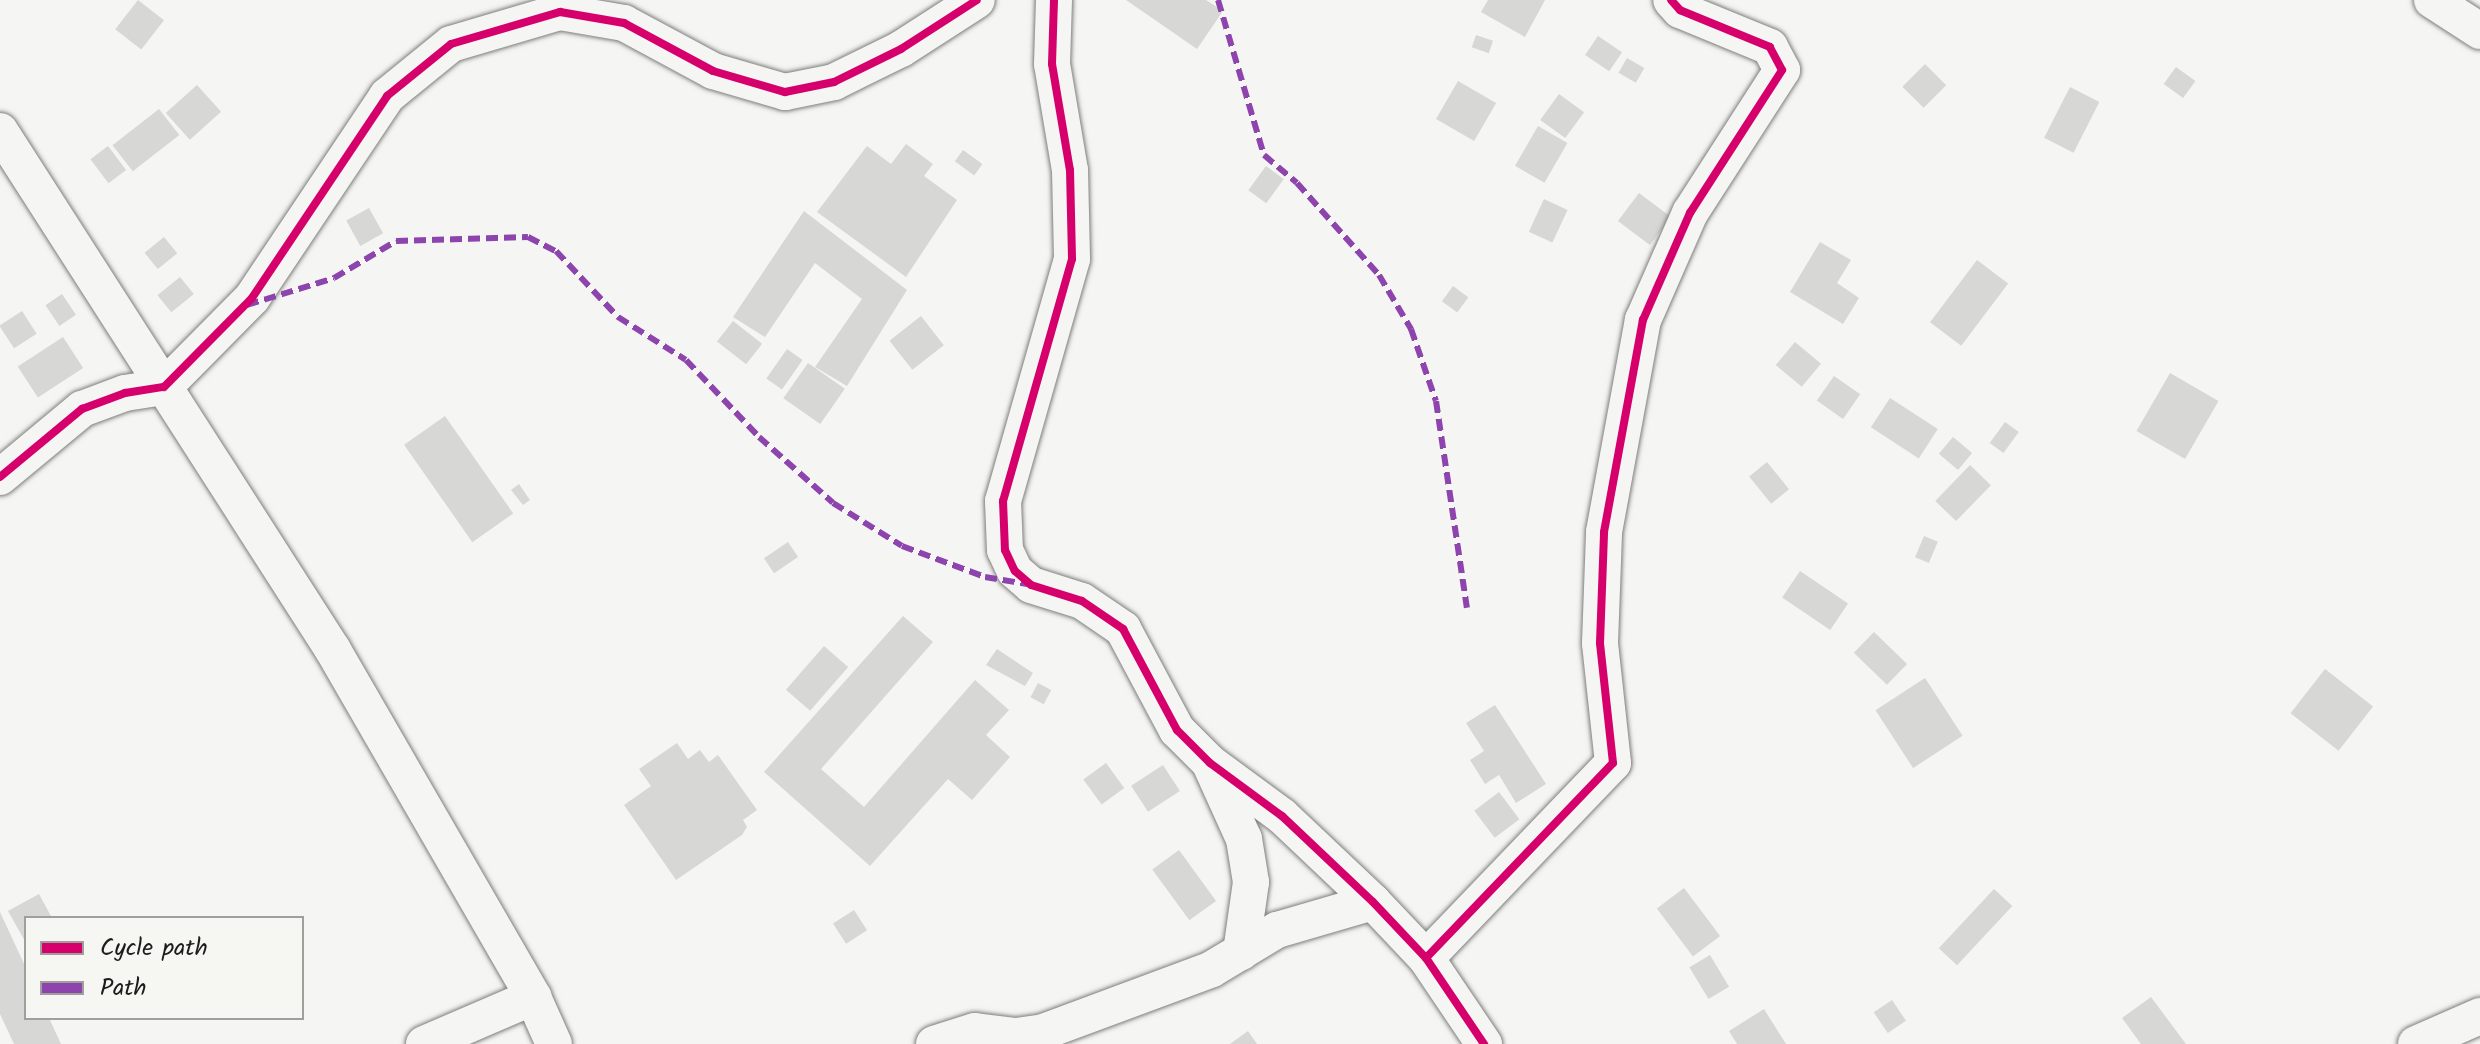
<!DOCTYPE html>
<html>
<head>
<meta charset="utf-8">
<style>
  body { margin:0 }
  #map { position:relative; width:2480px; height:1044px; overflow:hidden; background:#f5f5f3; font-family:Kalam,sans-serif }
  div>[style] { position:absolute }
  .building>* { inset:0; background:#d7d7d6; transform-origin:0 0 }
  .roads { filter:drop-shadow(0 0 2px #7e7e7d) drop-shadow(0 0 2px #7e7e7d) }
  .minor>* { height:36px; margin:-18px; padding:0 18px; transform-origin:18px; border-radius:18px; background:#f5f5f3 }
  .quiet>* { height:6px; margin-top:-3px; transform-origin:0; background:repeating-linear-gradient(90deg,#8e44ad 0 12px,transparent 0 18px) }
  .cycleway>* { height:8px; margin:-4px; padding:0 4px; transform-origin:4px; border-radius:4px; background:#d6006c }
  span { translate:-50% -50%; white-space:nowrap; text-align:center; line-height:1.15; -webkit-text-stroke:6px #f6f6f2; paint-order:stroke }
  .legend { position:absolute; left:24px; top:916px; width:280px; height:104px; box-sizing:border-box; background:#f6f6f2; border:2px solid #9f9f9c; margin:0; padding:10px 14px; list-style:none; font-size:24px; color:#1c1c1c }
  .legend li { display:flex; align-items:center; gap:16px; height:40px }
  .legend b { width:40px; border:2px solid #9f9f9c }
</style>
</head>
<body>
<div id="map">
  <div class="building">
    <div style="left:138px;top:0;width:33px;height:37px;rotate:38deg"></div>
    <div style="clip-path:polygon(1126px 0,1206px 0,1223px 11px,1197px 49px)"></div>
    <div style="clip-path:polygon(1488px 0,1545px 0,1525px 37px,1481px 12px)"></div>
    <div style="left:1476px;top:35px;width:18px;height:13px;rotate:19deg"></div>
    <div style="left:1598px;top:36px;width:29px;height:23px;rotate:34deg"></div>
    <div style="left:1627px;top:58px;width:20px;height:17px;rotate:30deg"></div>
    <div style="left:1925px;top:64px;width:30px;height:32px;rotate:45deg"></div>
    <div style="left:2176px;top:67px;width:24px;height:21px;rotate:36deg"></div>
    <div style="left:1458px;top:81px;width:44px;height:44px;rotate:30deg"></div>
    <div style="left:197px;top:85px;width:36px;height:42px;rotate:48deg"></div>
    <div style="left:2070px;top:87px;width:33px;height:57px;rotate:27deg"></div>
    <div style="left:1559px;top:94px;width:31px;height:32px;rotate:36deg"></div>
    <div style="left:159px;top:109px;width:33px;height:59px;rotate:52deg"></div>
    <div style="left:1538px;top:126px;width:34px;height:46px;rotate:30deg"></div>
    <div style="clip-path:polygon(906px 144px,933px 164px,924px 176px,957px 200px,906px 277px,817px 212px,867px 146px,891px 164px)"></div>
    <div style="left:108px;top:146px;width:30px;height:22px;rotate:53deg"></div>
    <div style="left:963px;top:150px;width:24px;height:14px;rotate:36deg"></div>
    <div style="left:1266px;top:166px;width:22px;height:30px;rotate:36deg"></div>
    <div style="left:1639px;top:193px;width:40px;height:35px;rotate:37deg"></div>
    <div style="left:1544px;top:199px;width:26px;height:36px;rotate:25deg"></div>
    <div style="left:369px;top:208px;width:29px;height:26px;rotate:61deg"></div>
    <div style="clip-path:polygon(804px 211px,907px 290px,847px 386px,815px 367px,862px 299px,815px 263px,765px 337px,733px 317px)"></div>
    <div style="left:164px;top:237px;width:21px;height:25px;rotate:51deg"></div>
    <div style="clip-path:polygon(1820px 242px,1851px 260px,1837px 283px,1859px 298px,1843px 324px,1790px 292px)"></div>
    <div style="left:1977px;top:260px;width:39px;height:78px;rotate:37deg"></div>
    <div style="left:180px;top:277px;width:22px;height:29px;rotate:51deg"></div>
    <div style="left:1453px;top:286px;width:19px;height:19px;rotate:36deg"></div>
    <div style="left:62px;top:294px;width:25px;height:20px;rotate:56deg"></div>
    <div style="left:22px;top:311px;width:27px;height:27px;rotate:57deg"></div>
    <div style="left:921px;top:316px;width:37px;height:40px;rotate:52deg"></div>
    <div style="left:733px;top:321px;width:37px;height:26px;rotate:38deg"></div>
    <div style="left:63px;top:337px;width:37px;height:54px;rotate:57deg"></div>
    <div style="left:1795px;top:342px;width:34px;height:30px;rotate:40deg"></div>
    <div style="left:787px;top:349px;width:19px;height:36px;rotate:35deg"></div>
    <div style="left:808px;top:363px;width:45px;height:43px;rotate:35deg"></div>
    <div style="left:2170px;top:373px;width:56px;height:67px;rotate:30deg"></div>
    <div style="left:1834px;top:376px;width:32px;height:30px;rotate:35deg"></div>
    <div style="left:1890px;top:398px;width:57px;height:35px;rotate:33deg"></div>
    <div style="left:445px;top:416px;width:119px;height:50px;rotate:55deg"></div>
    <div style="left:2005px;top:422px;width:17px;height:26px;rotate:36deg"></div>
    <div style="left:1953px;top:437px;width:25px;height:22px;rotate:40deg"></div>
    <div style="left:1767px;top:462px;width:35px;height:23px;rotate:51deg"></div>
    <div style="left:1970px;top:465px;width:29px;height:50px;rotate:44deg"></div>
    <div style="clip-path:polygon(519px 484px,530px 500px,523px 505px,511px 490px)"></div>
    <div style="left:1924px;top:536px;width:15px;height:23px;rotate:23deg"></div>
    <div style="left:788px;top:542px;width:18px;height:29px;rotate:56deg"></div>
    <div style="left:1800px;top:571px;width:58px;height:32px;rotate:34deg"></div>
    <div style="clip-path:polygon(903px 616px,933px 642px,821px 769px,864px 807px,975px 680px,1009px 710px,986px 735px,1010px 757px,972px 800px,948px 779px,870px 866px,764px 772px)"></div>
    <div style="left:1874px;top:632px;width:46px;height:29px;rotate:44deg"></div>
    <div style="left:824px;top:646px;width:32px;height:58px;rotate:41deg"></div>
    <div style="clip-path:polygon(997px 649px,1033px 673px,1025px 686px,986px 665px)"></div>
    <div style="left:2325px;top:669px;width:61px;height:56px;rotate:38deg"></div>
    <div style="left:1925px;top:678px;width:69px;height:59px;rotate:57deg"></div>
    <div style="left:1038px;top:683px;width:15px;height:16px;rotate:28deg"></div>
    <div style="clip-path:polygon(1495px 705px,1546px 784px,1516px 803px,1499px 775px,1485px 784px,1470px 760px,1484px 751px,1466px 723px)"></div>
    <div style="clip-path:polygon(677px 743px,688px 759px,700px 750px,709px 762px,718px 755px,757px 810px,743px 820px,747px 827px,742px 835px,676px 880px,624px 805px,651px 786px,639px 769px)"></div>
    <div style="left:1106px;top:763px;width:31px;height:28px;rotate:54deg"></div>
    <div style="left:1163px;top:765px;width:31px;height:38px;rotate:57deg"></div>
    <div style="left:1499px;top:792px;width:34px;height:31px;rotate:53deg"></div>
    <div style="left:1179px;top:850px;width:63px;height:33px;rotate:54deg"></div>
    <div style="left:1684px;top:888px;width:60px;height:34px;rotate:53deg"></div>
    <div style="left:1994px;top:889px;width:25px;height:81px;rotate:43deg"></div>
    <div style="clip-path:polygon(39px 894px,52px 918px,26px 918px,26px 943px,8px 911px)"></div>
    <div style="left:854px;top:910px;width:24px;height:25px;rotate:57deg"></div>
    <div style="clip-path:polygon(0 912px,26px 968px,26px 1018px,49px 1018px,61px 1044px,14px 1044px,0 1014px)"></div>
    <div style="left:1710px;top:955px;width:37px;height:24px;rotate:59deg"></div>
    <div style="clip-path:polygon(2151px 997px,2186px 1044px,2141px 1044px,2122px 1018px)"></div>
    <div style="left:1892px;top:1000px;width:25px;height:22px;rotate:56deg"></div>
    <div style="clip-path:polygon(1764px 1009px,1786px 1044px,1737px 1044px,1729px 1031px)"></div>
    <div style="clip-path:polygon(1248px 1031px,1257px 1044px,1230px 1044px)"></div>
  </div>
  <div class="roads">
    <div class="minor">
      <div style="left:1054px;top:0;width:64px;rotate:91.8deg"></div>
      <div style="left:1052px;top:64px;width:108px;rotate:80.4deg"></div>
      <div style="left:1070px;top:170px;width:89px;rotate:88.7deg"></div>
      <div style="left:1072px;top:259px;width:252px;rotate:105.9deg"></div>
      <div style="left:1003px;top:501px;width:49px;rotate:87.7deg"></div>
      <div style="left:1005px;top:550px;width:23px;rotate:65deg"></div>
      <div style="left:1015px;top:571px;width:21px;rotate:41deg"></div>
      <div style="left:1031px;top:585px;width:53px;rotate:17.4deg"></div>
      <div style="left:1082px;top:601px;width:50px;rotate:34.3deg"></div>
      <div style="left:1123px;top:629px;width:115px;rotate:61.9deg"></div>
      <div style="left:1177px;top:730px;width:47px;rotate:45deg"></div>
      <div style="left:1210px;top:763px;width:89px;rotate:36.4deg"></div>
      <div style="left:1282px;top:816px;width:125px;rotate:43.4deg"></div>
      <div style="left:1373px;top:902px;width:77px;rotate:46.6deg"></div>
      <div style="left:1426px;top:958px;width:104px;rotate:56deg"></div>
      <div style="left:2432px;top:0;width:57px;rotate:32.9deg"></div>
      <div style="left:0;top:131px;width:617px;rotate:57.32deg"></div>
      <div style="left:333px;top:650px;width:401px;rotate:60deg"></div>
      <div style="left:533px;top:997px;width:51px;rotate:65.9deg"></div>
      <div style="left:0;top:477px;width:107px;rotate:-39.7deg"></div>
      <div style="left:82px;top:409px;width:46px;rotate:-20.4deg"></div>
      <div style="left:125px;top:393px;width:39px;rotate:-9deg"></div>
      <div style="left:164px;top:387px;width:125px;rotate:-45.3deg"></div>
      <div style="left:252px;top:298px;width:243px;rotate:-56.2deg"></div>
      <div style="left:387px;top:96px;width:82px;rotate:-39.1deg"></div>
      <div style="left:451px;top:44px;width:114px;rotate:-16.4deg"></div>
      <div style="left:560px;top:12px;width:65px;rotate:9.8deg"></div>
      <div style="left:624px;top:23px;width:101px;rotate:28.3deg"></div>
      <div style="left:713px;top:71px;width:75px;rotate:16.3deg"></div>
      <div style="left:785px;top:92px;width:50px;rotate:-11.5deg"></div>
      <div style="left:834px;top:82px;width:75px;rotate:-26.2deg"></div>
      <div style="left:901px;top:49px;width:90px;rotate:-32.8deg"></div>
      <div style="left:1211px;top:766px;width:80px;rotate:65.7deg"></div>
      <div style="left:1244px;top:839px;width:44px;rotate:80.8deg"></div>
      <div style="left:1251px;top:882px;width:71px;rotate:98.1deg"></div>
      <div style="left:1426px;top:958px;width:270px;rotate:-46.2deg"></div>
      <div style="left:1613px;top:763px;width:121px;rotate:-96.2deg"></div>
      <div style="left:1600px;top:643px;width:111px;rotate:-87.9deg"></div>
      <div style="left:1604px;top:532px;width:216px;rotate:-79.6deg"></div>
      <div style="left:1643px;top:320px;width:117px;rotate:-66.3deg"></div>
      <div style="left:1690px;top:213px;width:170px;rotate:-57.2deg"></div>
      <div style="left:1782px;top:70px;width:26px;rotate:-118deg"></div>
      <div style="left:1770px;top:47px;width:97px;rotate:-157.7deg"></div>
      <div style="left:1680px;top:10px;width:13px;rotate:-132deg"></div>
      <div style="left:424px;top:1044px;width:119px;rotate:-23.3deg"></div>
      <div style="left:934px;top:1044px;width:43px;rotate:-17.6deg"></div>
      <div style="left:975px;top:1031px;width:41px;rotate:7deg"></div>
      <div style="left:1016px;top:1036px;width:27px;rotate:-8deg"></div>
      <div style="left:1043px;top:1032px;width:180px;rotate:-20.4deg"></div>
      <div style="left:1212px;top:969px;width:76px;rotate:-31deg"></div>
      <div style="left:1277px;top:930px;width:100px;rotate:-16.3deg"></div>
      <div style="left:2416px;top:1044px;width:70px;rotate:-23.6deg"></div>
    </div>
  </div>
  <div class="quiet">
    <div style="left:1218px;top:0;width:162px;rotate:73.5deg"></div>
    <div style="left:1264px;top:155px;width:43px;rotate:40.3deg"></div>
    <div style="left:1297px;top:183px;width:123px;rotate:48.3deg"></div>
    <div style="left:1379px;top:275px;width:63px;rotate:59.3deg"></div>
    <div style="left:1411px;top:329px;width:76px;rotate:70.9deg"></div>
    <div style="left:1436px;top:401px;width:209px;rotate:81.5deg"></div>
    <div style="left:247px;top:305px;width:91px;rotate:-17.2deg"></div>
    <div style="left:334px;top:278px;width:72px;rotate:-30.8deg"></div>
    <div style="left:396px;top:241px;width:132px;rotate:-1.7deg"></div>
    <div style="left:528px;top:237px;width:31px;rotate:27deg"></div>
    <div style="left:556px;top:251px;width:91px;rotate:46.8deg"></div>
    <div style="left:618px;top:317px;width:80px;rotate:32.3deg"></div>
    <div style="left:686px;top:360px;width:106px;rotate:46.5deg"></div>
    <div style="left:759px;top:437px;width:99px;rotate:41.7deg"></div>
    <div style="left:833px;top:503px;width:81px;rotate:31.9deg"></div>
    <div style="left:902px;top:546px;width:89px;rotate:20.5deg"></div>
    <div style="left:985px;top:577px;width:43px;rotate:9.5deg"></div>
  </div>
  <div class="cycleway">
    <div style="left:1054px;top:0;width:64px;rotate:91.8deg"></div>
    <div style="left:1052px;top:64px;width:108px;rotate:80.4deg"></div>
    <div style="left:1070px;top:170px;width:89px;rotate:88.7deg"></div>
    <div style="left:1072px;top:259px;width:252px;rotate:105.9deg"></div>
    <div style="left:1003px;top:501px;width:49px;rotate:87.7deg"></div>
    <div style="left:1005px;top:550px;width:23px;rotate:65deg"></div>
    <div style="left:1015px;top:571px;width:21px;rotate:41deg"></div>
    <div style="left:1031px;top:585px;width:53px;rotate:17.4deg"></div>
    <div style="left:1082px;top:601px;width:50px;rotate:34.3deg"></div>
    <div style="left:1123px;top:629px;width:115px;rotate:61.9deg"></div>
    <div style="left:1177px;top:730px;width:47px;rotate:45deg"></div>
    <div style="left:1210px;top:763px;width:89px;rotate:36.4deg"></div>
    <div style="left:1282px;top:816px;width:125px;rotate:43.4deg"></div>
    <div style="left:1373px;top:902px;width:77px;rotate:46.6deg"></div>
    <div style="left:1426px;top:958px;width:104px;rotate:56deg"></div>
    <div style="left:0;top:477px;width:107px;rotate:-39.7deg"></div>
    <div style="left:82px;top:409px;width:46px;rotate:-20.4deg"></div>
    <div style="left:125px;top:393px;width:39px;rotate:-9deg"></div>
    <div style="left:164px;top:387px;width:125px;rotate:-45.3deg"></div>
    <div style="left:252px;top:298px;width:243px;rotate:-56.2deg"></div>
    <div style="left:387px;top:96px;width:82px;rotate:-39.1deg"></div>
    <div style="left:451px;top:44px;width:114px;rotate:-16.4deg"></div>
    <div style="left:560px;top:12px;width:65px;rotate:9.8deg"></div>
    <div style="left:624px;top:23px;width:101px;rotate:28.3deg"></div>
    <div style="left:713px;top:71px;width:75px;rotate:16.3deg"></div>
    <div style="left:785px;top:92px;width:50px;rotate:-11.5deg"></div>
    <div style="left:834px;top:82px;width:75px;rotate:-26.2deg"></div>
    <div style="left:901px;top:49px;width:90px;rotate:-32.8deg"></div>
    <div style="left:1426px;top:958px;width:270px;rotate:-46.2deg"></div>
    <div style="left:1613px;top:763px;width:121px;rotate:-96.2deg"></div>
    <div style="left:1600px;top:643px;width:111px;rotate:-87.9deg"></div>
    <div style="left:1604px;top:532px;width:216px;rotate:-79.6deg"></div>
    <div style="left:1643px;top:320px;width:117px;rotate:-66.3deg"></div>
    <div style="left:1690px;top:213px;width:170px;rotate:-57.2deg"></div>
    <div style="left:1782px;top:70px;width:26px;rotate:-118deg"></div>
    <div style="left:1770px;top:47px;width:97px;rotate:-157.7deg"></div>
    <div style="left:1680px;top:10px;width:13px;rotate:-132deg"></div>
  </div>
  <ul class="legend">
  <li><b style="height:10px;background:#d6006c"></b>Cycle path</li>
  <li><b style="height:10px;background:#8e44ad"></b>Path</li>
  </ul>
</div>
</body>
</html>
